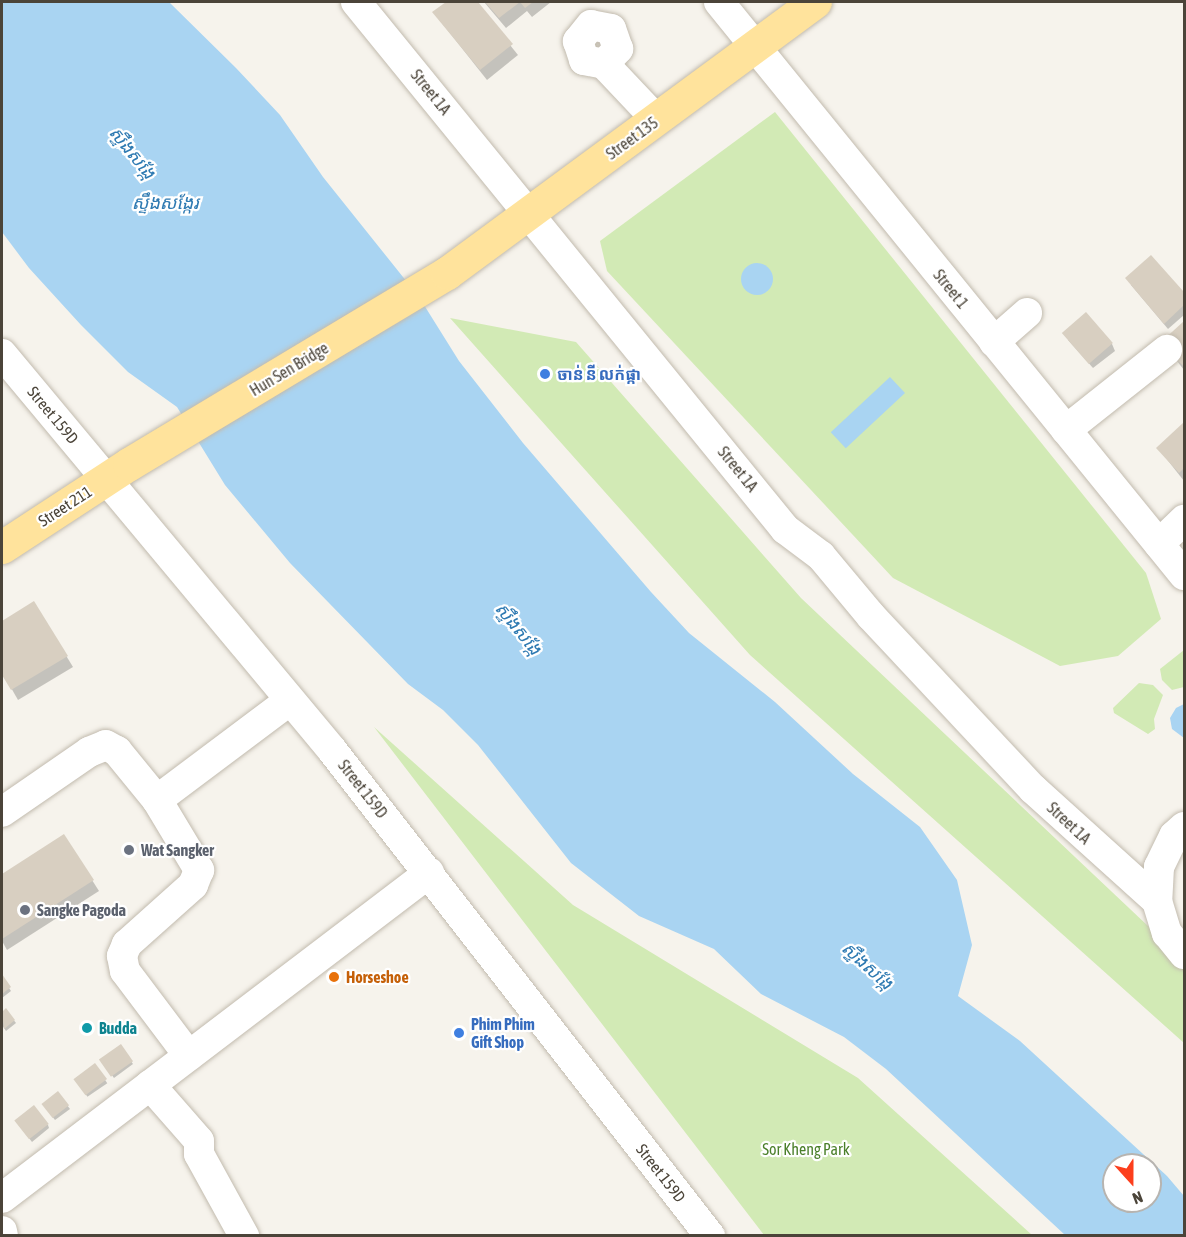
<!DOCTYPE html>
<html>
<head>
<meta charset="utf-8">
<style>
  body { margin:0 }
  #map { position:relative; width:1186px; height:1237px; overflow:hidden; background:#f6f3ec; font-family:"Asap Condensed","Noto Sans Khmer",sans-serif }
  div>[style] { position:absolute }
  .green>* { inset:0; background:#d2eab5 }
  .water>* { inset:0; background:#a9d4f2; transform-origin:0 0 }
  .round { border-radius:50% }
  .shadow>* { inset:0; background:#0003; transform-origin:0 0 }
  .building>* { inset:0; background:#d8cfc1; transform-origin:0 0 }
  .roads { filter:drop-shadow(0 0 2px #c2bbae) drop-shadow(0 0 2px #c2bbae) }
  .minor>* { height:30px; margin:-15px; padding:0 15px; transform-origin:15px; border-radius:15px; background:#fff }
  .major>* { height:33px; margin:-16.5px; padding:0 16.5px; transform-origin:16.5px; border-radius:16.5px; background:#ffe39c }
  .dots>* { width:16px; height:16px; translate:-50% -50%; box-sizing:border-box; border:3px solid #fff; border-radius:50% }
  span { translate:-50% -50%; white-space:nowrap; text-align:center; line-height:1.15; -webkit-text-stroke:4.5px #fff; paint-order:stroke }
  .street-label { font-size:16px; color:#4b4439 }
  .shop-label { font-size:16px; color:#366cbe; font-weight:700 }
  .left { translate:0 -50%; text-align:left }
  .worship-label { font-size:16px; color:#5b616d; font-weight:700 }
  .food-label { font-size:16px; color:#c56008; font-weight:700 }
  .culture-label { font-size:16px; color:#0d838f; font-weight:700 }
  .park-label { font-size:16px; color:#4a7f2a }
  .water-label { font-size:18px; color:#2e7ab2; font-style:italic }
  .frame { position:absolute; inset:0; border:3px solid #4b4439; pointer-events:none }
  .north { position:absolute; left:1102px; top:1153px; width:60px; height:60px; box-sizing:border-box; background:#fff; border:2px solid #b7b4b0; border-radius:50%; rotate:159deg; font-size:16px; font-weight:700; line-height:24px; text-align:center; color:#4b4439 }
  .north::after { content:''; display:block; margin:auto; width:21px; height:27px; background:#fc3f1d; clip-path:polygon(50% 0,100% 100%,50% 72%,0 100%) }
</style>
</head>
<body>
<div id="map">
  <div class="green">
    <div style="clip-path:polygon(775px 112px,1146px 573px,1161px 619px,1118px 656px,1060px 666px,893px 578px,607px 271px,600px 241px)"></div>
    <div style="clip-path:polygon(450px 318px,576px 342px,801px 598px,1184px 960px,1184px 1043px,750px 655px)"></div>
    <div style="clip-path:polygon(1184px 650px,1184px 687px,1172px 690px,1162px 680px,1160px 669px)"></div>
    <div style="clip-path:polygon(1139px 683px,1153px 685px,1163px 695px,1154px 719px,1155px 729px,1148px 734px,1114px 713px,1113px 708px)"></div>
    <div style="clip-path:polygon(374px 727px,573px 905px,858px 1078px,1032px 1235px,764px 1235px)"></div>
  </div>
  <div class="water">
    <div style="clip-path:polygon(evenodd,2px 2px,169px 2px,236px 68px,280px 115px,323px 177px,419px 297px,459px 361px,523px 443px,651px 592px,689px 633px,775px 702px,853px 774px,920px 827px,957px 880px,972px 945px,958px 996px,1020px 1041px,1167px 1176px,1184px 1196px,1184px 1235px,1065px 1235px,886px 1069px,844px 1037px,761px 994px,714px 949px,639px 916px,571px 863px,478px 745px,443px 710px,408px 684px,290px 563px,225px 485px,177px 407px,128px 372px,81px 325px,29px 268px,2px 232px,2px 2px,1114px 1165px,1150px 1165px,1150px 1201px,1114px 1201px,1114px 1165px)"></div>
    <div class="round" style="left:741px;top:263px;width:32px;height:32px"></div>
    <div style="left:890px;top:377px;width:22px;height:81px;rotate:47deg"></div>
    <div style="clip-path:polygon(1184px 704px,1184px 738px,1172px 729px,1170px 718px,1176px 708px)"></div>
  </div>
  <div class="shadow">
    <div style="clip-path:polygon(448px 2px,476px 2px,518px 55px,487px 80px,434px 13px)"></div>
    <div style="clip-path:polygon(484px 2px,551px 2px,532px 17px,527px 11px,506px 28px)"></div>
    <div style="clip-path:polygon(1151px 257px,1184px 294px,1184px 315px,1168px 329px,1131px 285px)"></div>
    <div style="clip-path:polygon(1184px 323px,1184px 370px,1163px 343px)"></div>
    <div style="clip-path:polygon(1068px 340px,1112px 344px,1115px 351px,1093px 368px)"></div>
    <div style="clip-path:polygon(1184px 424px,1184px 481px,1158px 448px)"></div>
    <div style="clip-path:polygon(34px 603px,73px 667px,18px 700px,2px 672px,2px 622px)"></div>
    <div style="clip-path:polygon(64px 836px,99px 891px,7px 950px,2px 941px,2px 876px)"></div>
    <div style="clip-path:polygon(2px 977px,11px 991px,2px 998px)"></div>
    <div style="clip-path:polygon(6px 1010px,16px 1023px,6px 1031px,2px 1025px,2px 1014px)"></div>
    <div style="clip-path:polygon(120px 1046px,133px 1064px,114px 1078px,103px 1063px)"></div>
    <div style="left:95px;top:1065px;width:22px;height:24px;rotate:56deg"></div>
    <div style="clip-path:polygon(58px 1093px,70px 1109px,55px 1120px,45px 1107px)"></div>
    <div style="clip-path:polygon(18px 1124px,48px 1125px,49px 1128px,32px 1142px)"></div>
  </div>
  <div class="building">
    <div style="clip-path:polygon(446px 2px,478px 2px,513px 44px,480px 70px,432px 12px)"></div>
    <div style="clip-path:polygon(485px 2px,520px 2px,499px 18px)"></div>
    <div style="clip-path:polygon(520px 2px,533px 2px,525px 8px)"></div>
    <div style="clip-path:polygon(1151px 255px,1184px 292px,1184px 305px,1164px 324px,1125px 278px)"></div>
    <div style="left:1086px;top:312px;width:41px;height:32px;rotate:49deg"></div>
    <div style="clip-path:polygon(1184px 321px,1184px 367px,1161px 342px)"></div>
    <div style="clip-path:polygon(1184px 422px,1184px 468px,1179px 473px,1156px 448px)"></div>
    <div style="clip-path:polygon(34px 601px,68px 656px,11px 690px,2px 675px,2px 621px)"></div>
    <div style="clip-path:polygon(64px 834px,94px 880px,2px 939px,2px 874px)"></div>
    <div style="clip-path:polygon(2px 974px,11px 987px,2px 994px)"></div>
    <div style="clip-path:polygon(6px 1008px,15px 1020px,4px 1029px,2px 1012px)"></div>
    <div style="left:121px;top:1044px;width:21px;height:27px;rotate:55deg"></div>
    <div style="left:95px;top:1063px;width:20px;height:27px;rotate:53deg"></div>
    <div style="left:58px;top:1091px;width:18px;height:21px;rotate:52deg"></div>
    <div style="left:34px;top:1105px;width:24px;height:25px;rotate:52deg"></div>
  </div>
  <div class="roads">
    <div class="minor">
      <div style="left:356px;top:2px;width:680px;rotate:50.85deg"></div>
      <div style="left:785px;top:529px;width:45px;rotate:36.9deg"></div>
      <div style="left:821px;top:556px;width:78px;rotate:50.2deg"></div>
      <div style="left:871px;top:616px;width:237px;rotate:46.9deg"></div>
      <div style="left:1033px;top:789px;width:167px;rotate:42.1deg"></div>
      <div style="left:719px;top:2px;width:738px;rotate:50.94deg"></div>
      <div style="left:604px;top:64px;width:21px;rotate:-47deg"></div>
      <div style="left:618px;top:49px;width:21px;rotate:-109deg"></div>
      <div style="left:611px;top:29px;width:20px;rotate:-169deg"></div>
      <div style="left:591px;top:25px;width:21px;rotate:129deg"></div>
      <div style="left:578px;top:41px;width:20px;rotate:72deg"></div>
      <div style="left:584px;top:60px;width:20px;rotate:11deg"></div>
      <div style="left:604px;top:64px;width:77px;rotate:46.6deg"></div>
      <div style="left:994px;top:342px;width:44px;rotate:-41.3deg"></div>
      <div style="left:2px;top:354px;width:515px;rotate:50.19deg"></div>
      <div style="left:332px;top:750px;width:616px;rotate:52.13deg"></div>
      <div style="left:1066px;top:430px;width:129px;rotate:-38.4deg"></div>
      <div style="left:1159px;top:544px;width:35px;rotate:-44deg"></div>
      <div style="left:157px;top:800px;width:82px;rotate:59deg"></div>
      <div style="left:199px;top:870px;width:16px;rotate:112deg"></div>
      <div style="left:193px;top:885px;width:89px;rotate:138.2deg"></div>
      <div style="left:127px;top:944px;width:13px;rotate:113deg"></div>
      <div style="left:122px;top:956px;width:15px;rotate:79deg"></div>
      <div style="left:125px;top:971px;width:106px;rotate:53deg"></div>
      <div style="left:2px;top:812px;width:106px;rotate:-34.6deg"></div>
      <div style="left:89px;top:752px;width:18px;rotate:-22deg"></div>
      <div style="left:106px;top:745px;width:13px;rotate:29deg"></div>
      <div style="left:117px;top:751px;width:63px;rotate:50.8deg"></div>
      <div style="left:157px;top:800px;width:165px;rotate:-36.9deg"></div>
      <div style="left:1184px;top:827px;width:13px;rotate:138deg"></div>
      <div style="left:1174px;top:836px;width:34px;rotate:116deg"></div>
      <div style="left:1159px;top:867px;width:34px;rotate:93deg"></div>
      <div style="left:1157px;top:901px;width:34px;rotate:73deg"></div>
      <div style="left:1167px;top:933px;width:27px;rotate:51deg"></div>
      <div style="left:150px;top:1085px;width:74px;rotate:48.8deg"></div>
      <div style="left:199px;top:1141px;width:13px;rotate:90deg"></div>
      <div style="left:199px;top:1154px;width:94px;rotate:61.2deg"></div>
      <div style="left:2px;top:1198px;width:537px;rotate:-37.28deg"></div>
      <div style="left:2px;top:1231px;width:5px;rotate:79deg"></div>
    </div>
    <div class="major">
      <div style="left:2px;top:547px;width:152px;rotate:-33.2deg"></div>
      <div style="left:129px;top:464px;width:371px;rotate:-31deg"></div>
      <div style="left:447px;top:273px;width:457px;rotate:-36.4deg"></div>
    </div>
  </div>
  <div class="dots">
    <div style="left:545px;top:374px;background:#3f7fe0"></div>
    <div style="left:129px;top:850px;background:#6b7280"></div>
    <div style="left:25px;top:910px;background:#6b7280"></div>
    <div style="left:334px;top:977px;background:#e8710a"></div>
    <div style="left:87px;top:1028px;background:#0f9aa8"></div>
    <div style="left:459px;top:1033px;background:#3f7fe0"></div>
  </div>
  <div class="street-label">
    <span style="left:431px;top:92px;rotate:51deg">Street 1A</span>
    <span style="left:632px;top:138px;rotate:-36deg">Street 135</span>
    <span style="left:951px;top:289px;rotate:51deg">Street 1</span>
    <span style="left:289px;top:369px;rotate:-31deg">Hun Sen Bridge</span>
    <span style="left:53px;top:415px;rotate:50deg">Street 159D</span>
    <span style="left:738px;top:469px;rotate:51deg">Street 1A</span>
    <span style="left:65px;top:506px;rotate:-33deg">Street 211</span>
    <span style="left:363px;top:789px;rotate:52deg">Street 159D</span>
    <span style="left:1069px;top:823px;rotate:43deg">Street 1A</span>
    <span style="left:661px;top:1173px;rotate:52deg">Street 159D</span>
  </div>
  <div class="shop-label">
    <span class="left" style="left:557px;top:374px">ចាន់ នី លក់ផ្កា</span>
    <span class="left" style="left:471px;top:1033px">Phim Phim<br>Gift Shop</span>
  </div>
  <div class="worship-label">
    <span class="left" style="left:141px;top:850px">Wat Sangker</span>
    <span class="left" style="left:37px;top:910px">Sangke Pagoda</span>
  </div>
  <div class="food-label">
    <span class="left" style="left:346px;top:977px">Horseshoe</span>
  </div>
  <div class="culture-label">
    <span class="left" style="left:99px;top:1028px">Budda</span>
  </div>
  <div class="park-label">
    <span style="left:806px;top:1149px">Sor Kheng Park</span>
  </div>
  <div class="water-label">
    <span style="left:132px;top:153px;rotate:51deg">ស្ទឹងសង្កែ</span>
    <span style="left:165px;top:203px">ស្ទឹងសង្កែរ</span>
    <span style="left:518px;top:629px;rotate:51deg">ស្ទឹងសង្កែ</span>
    <span style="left:867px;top:966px;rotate:42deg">ស្ទឹងសង្កែ</span>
  </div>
  <div class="frame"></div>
  <div class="north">N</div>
</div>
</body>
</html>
